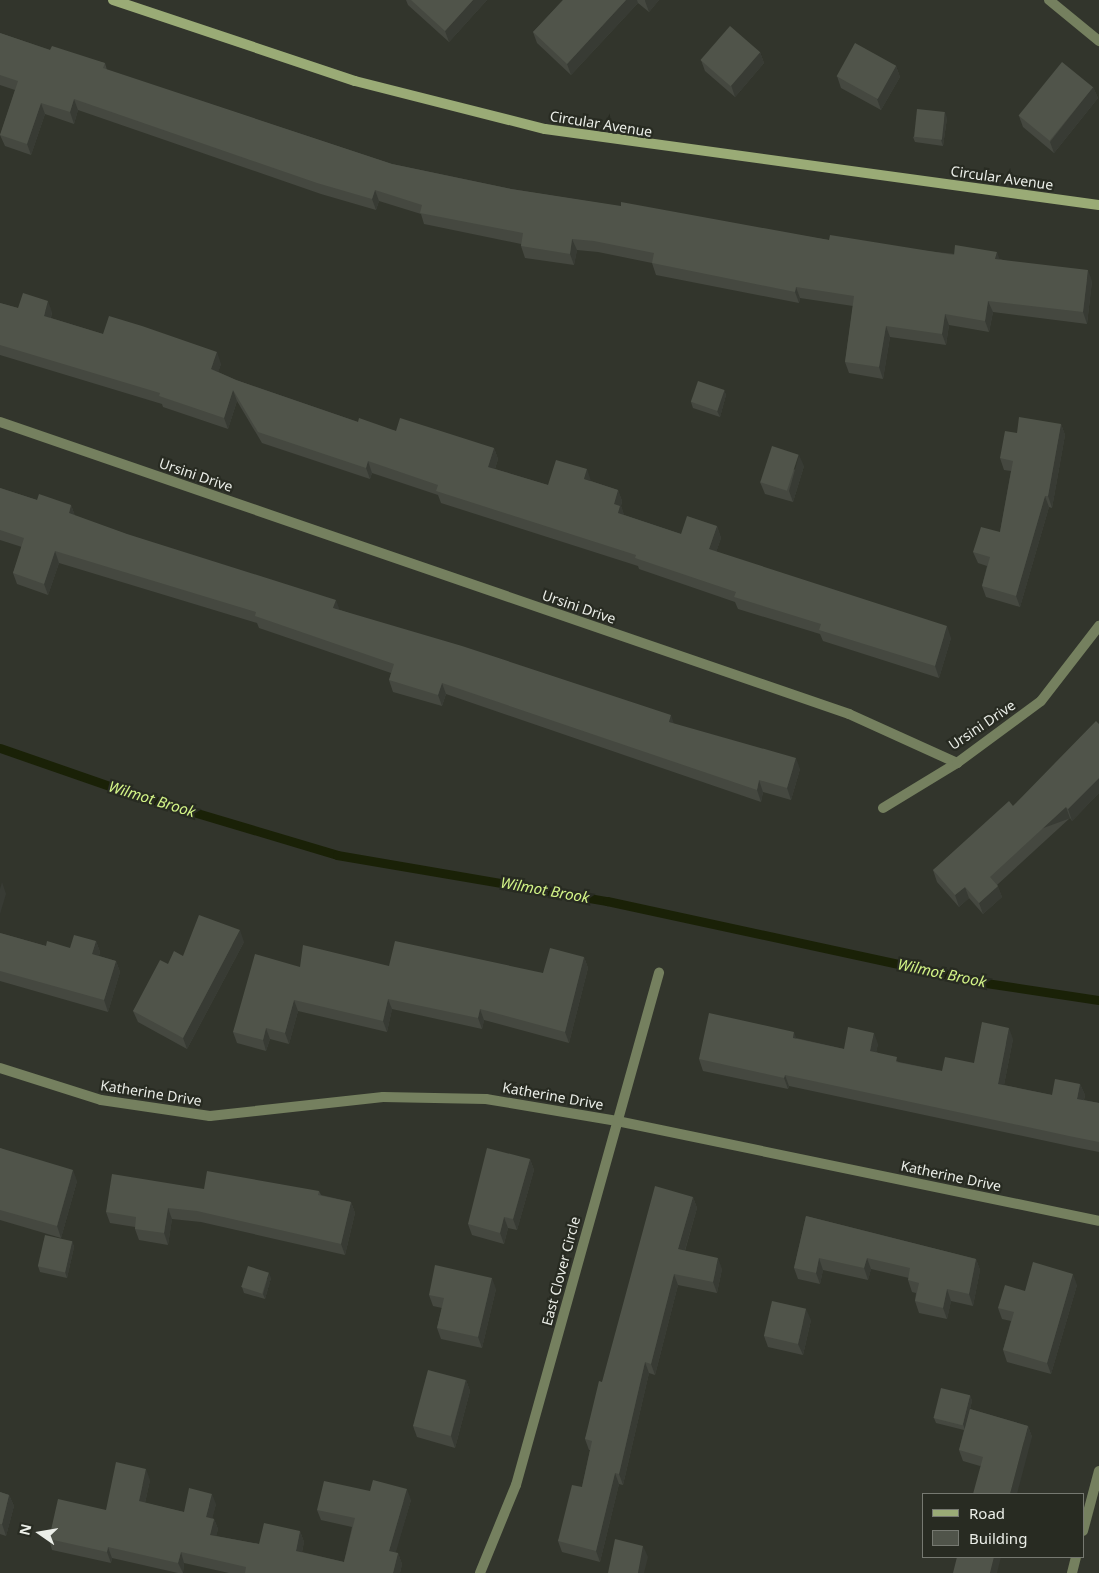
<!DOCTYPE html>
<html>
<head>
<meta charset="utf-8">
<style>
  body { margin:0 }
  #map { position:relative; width:1099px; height:1573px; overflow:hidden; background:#32352c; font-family:"Noto Sans",sans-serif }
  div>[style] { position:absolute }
  .stream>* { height:9px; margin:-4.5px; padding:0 4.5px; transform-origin:4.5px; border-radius:4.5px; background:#1a2107 }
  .minor>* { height:10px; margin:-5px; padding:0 5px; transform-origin:5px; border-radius:5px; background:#75805f }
  .secondary>* { height:10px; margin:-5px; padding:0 5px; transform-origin:5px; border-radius:5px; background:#9aab76 }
  .wall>* { inset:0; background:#454840 }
  .shaded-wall>* { inset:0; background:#383b34; transform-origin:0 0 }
  .building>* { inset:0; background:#50544a; transform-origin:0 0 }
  span { translate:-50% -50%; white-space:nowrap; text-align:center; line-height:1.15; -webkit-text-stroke:4.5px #282b22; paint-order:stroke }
  .street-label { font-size:14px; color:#ebeee8 }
  .water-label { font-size:15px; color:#d3f487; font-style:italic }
  .legend { position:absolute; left:922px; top:1493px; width:162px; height:65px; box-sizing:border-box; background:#282b22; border:1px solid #767971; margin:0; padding:6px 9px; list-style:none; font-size:15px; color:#ebeee8 }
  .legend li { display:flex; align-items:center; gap:10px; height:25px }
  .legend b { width:25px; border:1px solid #767971 }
  .north { position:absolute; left:15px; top:1508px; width:50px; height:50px; -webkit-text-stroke:4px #282b22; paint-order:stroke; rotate:283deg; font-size:14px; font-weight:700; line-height:20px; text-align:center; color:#ebeee8 }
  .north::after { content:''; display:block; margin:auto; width:18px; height:22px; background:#ebeee8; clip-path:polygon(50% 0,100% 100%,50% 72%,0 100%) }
</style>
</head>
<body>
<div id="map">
  <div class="stream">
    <div style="left:0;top:748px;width:141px;rotate:19.1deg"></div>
    <div style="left:133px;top:794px;width:213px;rotate:16.6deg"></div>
    <div style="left:337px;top:855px;width:274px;rotate:9.7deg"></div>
    <div style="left:607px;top:901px;width:388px;rotate:12.2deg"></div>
    <div style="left:986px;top:983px;width:114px;rotate:8.6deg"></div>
  </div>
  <div class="minor">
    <div style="left:1049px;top:0;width:65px;rotate:39.4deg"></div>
    <div style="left:0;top:422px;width:898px;rotate:18.98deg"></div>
    <div style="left:849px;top:714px;width:119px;rotate:24.4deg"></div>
    <div style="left:883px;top:808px;width:87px;rotate:-31.3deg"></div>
    <div style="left:957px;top:763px;width:104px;rotate:-36.4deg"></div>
    <div style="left:1041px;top:701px;width:95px;rotate:-52.3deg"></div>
    <div style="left:0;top:1068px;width:106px;rotate:17.6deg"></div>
    <div style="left:101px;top:1100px;width:110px;rotate:8.4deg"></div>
    <div style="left:210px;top:1116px;width:174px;rotate:-6.3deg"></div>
    <div style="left:383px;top:1097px;width:103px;rotate:1.1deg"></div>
    <div style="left:486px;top:1099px;width:133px;rotate:9.5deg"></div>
    <div style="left:617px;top:1121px;width:492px;rotate:11.7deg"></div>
    <div style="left:1083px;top:1531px;width:62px;rotate:-75.1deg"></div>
    <div style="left:480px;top:1573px;width:95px;rotate:-67.8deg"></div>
    <div style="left:516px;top:1485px;width:532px;rotate:-74.4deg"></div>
    <div style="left:1072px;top:1573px;width:16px;rotate:-76deg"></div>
  </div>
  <div class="secondary">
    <div style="left:113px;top:0;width:255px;rotate:18.5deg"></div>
    <div style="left:355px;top:81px;width:196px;rotate:14.2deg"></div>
    <div style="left:545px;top:129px;width:559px;rotate:7.81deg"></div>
  </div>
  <div class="wall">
    <div style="clip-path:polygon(406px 0,487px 0,449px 42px,408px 5px)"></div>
    <div style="clip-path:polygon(563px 0,659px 0,649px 12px,638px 3px,571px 75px,537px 43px,533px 32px)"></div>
    <div style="clip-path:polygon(0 33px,50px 50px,105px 63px,107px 70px,392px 164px,511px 189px,829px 240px,999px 259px,1092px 281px,1087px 324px,993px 312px,989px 332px,949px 325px,946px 345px,890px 337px,883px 379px,849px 373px,845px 362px,853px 306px,800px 298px,799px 303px,656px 275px,652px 263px,598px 252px,577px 250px,574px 265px,525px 258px,521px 246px,521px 244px,424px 224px,421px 214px,379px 201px,376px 210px,321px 194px,78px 110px,74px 124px,45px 114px,31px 155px,5px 146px,0 135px,15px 90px,0 85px)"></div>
    <div style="clip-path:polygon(760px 52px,764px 63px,735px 97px,705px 71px,701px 60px)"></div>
    <div style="clip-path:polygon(896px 66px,900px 77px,881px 110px,841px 88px,837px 76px)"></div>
    <div style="clip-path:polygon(1093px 87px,1098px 98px,1054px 153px,1023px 127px,1019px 116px)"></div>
    <div style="clip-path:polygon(947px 118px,943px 146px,915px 142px,913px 137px)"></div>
    <div style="clip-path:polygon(0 303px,18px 308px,52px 312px,51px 318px,103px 334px,221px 364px,218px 372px,236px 380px,358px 422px,396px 431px,494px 448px,498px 459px,495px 469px,548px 485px,591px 481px,618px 490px,622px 501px,621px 506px,624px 515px,681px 534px,717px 526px,721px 538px,716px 552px,951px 638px,939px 678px,823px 641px,820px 634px,738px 609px,735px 602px,639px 569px,638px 566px,441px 503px,438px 495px,372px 473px,370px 479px,262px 443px,237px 401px,228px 429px,163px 407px,162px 404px,0 355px)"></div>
    <div style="clip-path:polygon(724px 390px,726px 395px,720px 417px,693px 408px,691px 402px)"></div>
    <div style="clip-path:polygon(1061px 424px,1065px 435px,1052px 508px,1049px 507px,1020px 607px,986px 597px,982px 586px,987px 566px,978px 563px,973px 552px,1000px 532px,1011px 471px,1004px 470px,1000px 458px,1017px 433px)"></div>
    <div style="clip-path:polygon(804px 466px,793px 502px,765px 494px,760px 482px)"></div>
    <div style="clip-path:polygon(0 488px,37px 500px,71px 505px,75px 516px,340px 610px,674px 724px,800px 769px,791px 800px,763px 792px,761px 802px,446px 694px,442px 706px,393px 692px,389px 680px,391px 673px,259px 628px,257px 623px,59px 563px,48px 595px,17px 584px,13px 573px,22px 547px,0 540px)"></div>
    <div style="clip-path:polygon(1099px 724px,1099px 793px,1072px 821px,1070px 818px,997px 885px,1002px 897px,983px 914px,969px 898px,959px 907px,937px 882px,933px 870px,1013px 806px)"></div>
    <div style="clip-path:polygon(0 933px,46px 946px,70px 948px,96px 941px,100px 952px,99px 956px,116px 961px,120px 972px,108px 1012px,0 981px)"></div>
    <div style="clip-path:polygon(244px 942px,187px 1049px,138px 1022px,133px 1011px,168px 964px,183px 956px)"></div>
    <div style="clip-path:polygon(584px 957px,588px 968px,569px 1043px,484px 1020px,482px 1029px,392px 1009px,387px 1032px,298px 1011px,289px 1044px,270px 1039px,266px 1051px,237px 1043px,233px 1032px,300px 967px,389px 966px,543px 973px)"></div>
    <div style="clip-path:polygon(796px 1038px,844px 1049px,878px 1044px,876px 1052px,899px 1062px,942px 1071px,974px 1063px,1013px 1039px,1004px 1085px,1052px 1095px,1080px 1084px,1085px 1095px,1084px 1100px,1099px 1103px,1099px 1152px,1074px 1147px,789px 1086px,788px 1089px,703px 1071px,699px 1059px)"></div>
    <div style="clip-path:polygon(0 1148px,77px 1181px,61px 1238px,0 1220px)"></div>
    <div style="clip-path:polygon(530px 1159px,534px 1170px,517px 1230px,508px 1228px,504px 1244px,472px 1235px,468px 1224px)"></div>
    <div style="clip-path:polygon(204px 1189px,319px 1191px,321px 1195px,351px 1202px,355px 1213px,345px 1255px,201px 1222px,172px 1219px,168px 1245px,139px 1240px,135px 1229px,135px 1227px,110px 1223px,106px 1212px)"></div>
    <div style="clip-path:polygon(693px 1197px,697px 1208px,685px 1251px,722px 1269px,717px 1293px,678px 1285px,655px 1375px,649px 1373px,623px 1485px,619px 1484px,600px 1562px,562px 1552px,558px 1541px,582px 1487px,590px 1450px,589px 1450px,585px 1439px,602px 1382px)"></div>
    <div style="clip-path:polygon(806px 1216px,976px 1259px,980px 1270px,973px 1306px,951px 1301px,947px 1319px,919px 1313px,915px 1301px,916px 1293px,912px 1292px,908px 1280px,909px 1278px,871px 1269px,868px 1280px,823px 1270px,820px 1284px,798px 1279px,794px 1268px)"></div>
    <div style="clip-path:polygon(72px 1241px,74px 1247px,67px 1278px,40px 1272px,38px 1266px)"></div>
    <div style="clip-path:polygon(271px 1278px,265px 1299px,244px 1293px,242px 1287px)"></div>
    <div style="clip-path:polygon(1077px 1285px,1051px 1374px,1007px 1362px,1003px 1350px,1011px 1321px,1002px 1319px,998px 1308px,1025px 1291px)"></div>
    <div style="clip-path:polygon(496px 1289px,482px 1348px,441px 1339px,437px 1328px,442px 1308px,433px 1306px,429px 1295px)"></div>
    <div style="clip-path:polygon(811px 1320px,803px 1355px,768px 1347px,764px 1336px)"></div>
    <div style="clip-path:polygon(466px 1380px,470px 1391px,455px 1448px,417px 1437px,413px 1426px)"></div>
    <div style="clip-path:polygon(970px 1395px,972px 1401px,970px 1409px,1028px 1426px,1032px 1437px,980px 1466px,963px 1461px,959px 1450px,964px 1430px,936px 1423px,934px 1418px)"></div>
    <div style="clip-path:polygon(150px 1480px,145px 1503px,184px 1512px,216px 1504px,212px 1518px,214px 1519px,218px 1529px,216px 1536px,259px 1544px,300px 1531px,304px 1542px,302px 1552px,344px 1562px,352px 1527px,321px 1520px,317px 1510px,411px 1500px,395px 1553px,398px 1553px,402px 1564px,400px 1573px,229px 1573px,184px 1563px,183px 1573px,178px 1573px,112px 1558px,111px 1563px,52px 1550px,49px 1539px,106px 1510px)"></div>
    <div style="clip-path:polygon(0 1492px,9px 1495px,14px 1506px,6px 1536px,0 1534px)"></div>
  </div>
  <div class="shaded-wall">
    <div style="clip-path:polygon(473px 0,487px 0,449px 42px,445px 31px)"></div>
    <div style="clip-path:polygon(626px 0,637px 0,638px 3px,571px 75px,567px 64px)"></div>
    <div style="clip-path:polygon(645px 0,659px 0,649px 12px,645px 1px)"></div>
    <div style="clip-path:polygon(760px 52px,764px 63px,735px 97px,731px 85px)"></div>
    <div style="clip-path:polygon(896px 66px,900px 77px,881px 110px,877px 99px)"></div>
    <div style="clip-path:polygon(1093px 87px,1098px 98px,1054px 153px,1050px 142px)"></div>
    <div style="clip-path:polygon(74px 99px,78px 110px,74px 124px,70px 112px)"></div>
    <div style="clip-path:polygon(41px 103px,45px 114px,31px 155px,27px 144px)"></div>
    <div style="clip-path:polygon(945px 112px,947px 118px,943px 146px,941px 140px)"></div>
    <div style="clip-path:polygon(375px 190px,379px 201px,376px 210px,372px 199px)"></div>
    <div style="clip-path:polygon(572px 239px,577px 250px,574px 265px,570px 254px)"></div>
    <div style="clip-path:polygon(997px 252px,1001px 263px,995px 259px)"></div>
    <div style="clip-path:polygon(1088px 270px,1092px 281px,1087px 324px,1083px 312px)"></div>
    <div style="clip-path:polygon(796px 287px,800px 298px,799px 303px,795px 292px)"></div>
    <div style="clip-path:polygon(48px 301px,52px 312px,48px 327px,44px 316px)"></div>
    <div style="clip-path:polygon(988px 301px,993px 312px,989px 332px,985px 321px)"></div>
    <div style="clip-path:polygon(945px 314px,949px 325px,946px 345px,942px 334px)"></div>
    <div style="clip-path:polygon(886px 326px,890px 337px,883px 379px,879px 367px)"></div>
    <div style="clip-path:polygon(217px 352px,221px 364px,215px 381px,211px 369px)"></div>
    <div style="clip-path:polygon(233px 390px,237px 401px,228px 429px,224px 418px)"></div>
    <div style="clip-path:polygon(724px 390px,726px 395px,720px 417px,717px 411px)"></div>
    <div style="clip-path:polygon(1061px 424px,1065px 435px,1052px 508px,1048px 496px)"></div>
    <div style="clip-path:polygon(494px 448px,498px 459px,492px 478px,488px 467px)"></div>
    <div style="clip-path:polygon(799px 455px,804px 466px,793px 502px,789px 491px)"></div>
    <div style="clip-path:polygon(368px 461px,372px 473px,370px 479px,366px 468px)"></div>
    <div style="clip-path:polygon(587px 469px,591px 481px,584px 479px)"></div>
    <div style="clip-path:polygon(618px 490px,622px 501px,621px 506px,625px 517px,622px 524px,614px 504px)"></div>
    <div style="clip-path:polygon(1045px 496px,1049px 507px,1020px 607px,1016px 596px)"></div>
    <div style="clip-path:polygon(71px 505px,75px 516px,69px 513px)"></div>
    <div style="clip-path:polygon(717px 526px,721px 538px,713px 561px,709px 549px)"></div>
    <div style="clip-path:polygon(55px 551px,59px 563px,48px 595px,44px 584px)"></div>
    <div style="clip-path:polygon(336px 600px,340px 611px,333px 608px)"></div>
    <div style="clip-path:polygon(947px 626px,951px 638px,939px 678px,935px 666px)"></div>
    <div style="clip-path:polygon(442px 683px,446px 694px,442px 706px,438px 695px)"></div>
    <div style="clip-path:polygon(671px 715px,675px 727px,669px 722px)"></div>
    <div style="clip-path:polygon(796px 758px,800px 769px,791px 800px,787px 788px)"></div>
    <div style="clip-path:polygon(1099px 778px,1099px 793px,1072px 821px,1068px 809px)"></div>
    <div style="clip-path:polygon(759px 780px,763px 792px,761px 802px,757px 790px)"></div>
    <div style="left:1066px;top:807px;width:12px;height:103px;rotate:70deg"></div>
    <div style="clip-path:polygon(2px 882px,6px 894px,0 914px,0 889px)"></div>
    <div style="clip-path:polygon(998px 886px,1002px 897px,983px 914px,979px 903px)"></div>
    <div style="clip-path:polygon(965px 887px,969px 898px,959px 907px,955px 895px)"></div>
    <div style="clip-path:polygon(240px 930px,244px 942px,187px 1049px,183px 1038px)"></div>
    <div style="clip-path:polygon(96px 941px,100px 952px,96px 965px,92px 954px)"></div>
    <div style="clip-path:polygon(584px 957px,588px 968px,569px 1043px,565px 1032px)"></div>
    <div style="clip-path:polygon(116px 961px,120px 972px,108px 1012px,104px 1000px)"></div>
    <div style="clip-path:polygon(388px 999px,392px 1009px,387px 1032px,383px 1021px)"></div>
    <div style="clip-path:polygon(294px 1000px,298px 1011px,289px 1044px,285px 1033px)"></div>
    <div style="clip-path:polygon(480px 1009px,484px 1020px,482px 1029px,478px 1018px)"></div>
    <div style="clip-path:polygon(266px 1028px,270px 1039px,266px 1051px,263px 1040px)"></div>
    <div style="clip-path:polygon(1009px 1028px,1013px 1039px,1002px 1095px,998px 1084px)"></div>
    <div style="clip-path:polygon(794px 1032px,798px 1043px,793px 1038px)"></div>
    <div style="clip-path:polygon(874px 1033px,878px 1044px,874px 1062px,870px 1051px)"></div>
    <div style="clip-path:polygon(785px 1075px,789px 1086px,788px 1089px,784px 1078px)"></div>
    <div style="clip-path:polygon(1080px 1084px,1085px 1095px,1081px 1110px,1077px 1099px)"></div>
    <div style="clip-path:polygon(530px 1159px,534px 1170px,517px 1230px,513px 1219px)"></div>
    <div style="clip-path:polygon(73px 1170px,77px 1181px,61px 1238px,57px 1226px)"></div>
    <div style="clip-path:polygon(693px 1197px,697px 1208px,682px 1260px,678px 1249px)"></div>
    <div style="clip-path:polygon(351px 1202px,355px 1213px,345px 1255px,341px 1244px)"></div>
    <div style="clip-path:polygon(168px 1208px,172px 1219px,168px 1245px,164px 1233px)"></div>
    <div style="clip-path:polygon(504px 1217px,508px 1228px,504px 1244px,500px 1233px)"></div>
    <div style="clip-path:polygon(72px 1241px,74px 1247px,67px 1278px,65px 1272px)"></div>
    <div style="clip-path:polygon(718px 1258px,722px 1269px,717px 1293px,713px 1282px)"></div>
    <div style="clip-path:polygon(819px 1258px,823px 1270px,820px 1284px,816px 1273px)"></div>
    <div style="clip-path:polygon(867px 1258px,871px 1269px,868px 1280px,864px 1268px)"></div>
    <div style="clip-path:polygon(976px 1259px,980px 1270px,973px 1306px,969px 1294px)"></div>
    <div style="clip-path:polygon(269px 1273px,271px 1278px,265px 1299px,263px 1294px)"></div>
    <div style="clip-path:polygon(674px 1274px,678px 1285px,655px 1375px,651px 1364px)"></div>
    <div style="clip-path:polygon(1073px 1274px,1077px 1285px,1051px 1374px,1047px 1363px)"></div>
    <div style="clip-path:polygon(492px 1278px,496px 1289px,482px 1348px,478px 1337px)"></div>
    <div style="clip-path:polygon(947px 1289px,951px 1301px,947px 1319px,943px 1308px)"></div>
    <div style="clip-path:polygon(806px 1309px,811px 1320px,803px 1355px,798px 1344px)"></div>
    <div style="clip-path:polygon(645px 1362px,649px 1373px,623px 1485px,619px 1474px)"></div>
    <div style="clip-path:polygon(466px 1380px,470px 1391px,455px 1448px,451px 1436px)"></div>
    <div style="clip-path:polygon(970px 1395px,972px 1401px,965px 1430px,963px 1424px)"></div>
    <div style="clip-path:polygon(1028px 1426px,1032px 1437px,1017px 1494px,1010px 1494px)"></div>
    <div style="clip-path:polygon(146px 1469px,150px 1480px,143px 1512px,139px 1501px)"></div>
    <div style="clip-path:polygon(615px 1473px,619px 1484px,600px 1562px,596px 1551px)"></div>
    <div style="clip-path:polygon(407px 1489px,411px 1500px,393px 1562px,389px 1551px)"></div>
    <div style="clip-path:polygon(212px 1494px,216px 1504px,210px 1528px,206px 1517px)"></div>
    <div style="clip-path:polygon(9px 1495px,14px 1506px,6px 1536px,2px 1524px)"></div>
    <div style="clip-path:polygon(214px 1519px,218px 1529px,214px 1546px,210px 1535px)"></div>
    <div style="clip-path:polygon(300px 1531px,304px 1542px,300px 1561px,296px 1551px)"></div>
    <div style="clip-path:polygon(643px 1546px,648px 1557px,644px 1573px,638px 1573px)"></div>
    <div style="clip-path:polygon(108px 1547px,112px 1558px,111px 1563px,107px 1552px)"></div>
    <div style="clip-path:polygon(181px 1552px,184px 1563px,183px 1573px,178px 1563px)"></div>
    <div style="clip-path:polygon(398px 1553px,402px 1564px,400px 1573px,393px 1573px)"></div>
    <div style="clip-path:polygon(994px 1557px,1001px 1557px,997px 1573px,990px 1573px)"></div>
  </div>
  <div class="building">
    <div style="clip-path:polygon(411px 0,473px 0,445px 31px)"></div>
    <div style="clip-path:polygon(563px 0,626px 0,567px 64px,533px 32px)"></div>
    <div style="left:730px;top:26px;width:40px;height:45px;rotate:41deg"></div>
    <div style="clip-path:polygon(0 33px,50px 50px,52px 46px,105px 63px,103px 68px,392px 164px,511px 189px,621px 206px,621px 202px,829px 240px,830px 235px,954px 255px,955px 245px,997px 252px,995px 259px,1088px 270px,1083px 312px,988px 301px,985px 321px,945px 314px,942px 334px,886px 326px,879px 367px,845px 362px,854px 296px,796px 287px,795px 292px,652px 263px,654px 253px,594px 241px,572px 239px,570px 254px,521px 246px,523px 233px,420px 213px,422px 205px,375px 190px,372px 199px,317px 183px,74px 99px,70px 112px,41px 103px,27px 144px,0 135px,18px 81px,0 75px)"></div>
    <div style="left:855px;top:43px;width:47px;height:38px;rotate:29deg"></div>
    <div style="left:1062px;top:62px;width:40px;height:69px;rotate:39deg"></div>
    <div style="left:917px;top:109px;width:28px;height:28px;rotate:6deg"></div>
    <div style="clip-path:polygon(23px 293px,48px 301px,44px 316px,103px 334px,109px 316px,142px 326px,217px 352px,211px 369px,236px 380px,358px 422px,359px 418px,396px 431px,400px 418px,494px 448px,488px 467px,548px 485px,556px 460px,587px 469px,584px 479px,618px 490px,614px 504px,620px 506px,618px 513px,681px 534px,687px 516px,717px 526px,709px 549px,947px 626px,935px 666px,819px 630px,821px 624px,734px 597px,736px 592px,635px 558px,636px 555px,436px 491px,438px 485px,368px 461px,366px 468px,258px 432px,233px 390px,224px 418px,159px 396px,160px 393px,0 345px,0 303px,18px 308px)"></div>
    <div style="left:698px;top:381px;width:28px;height:22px;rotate:19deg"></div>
    <div style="clip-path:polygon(1019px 417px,1061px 424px,1048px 496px,1045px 496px,1016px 596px,982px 586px,990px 557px,973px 552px,981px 527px,1000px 532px,1013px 461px,1000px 458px,1005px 431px,1017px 433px)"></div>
    <div style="left:772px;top:446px;width:28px;height:38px;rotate:18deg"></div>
    <div style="clip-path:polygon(0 488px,37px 500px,39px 494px,71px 505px,69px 513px,127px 534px,336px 600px,333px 608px,462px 646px,671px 715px,669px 722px,796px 758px,787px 788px,759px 780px,757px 790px,442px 683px,438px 695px,389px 680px,394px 664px,255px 616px,256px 612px,55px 551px,44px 584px,13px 573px,24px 538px,0 530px)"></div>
    <div style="clip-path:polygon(1096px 721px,1099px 724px,1099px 778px,1068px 809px,1066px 807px,990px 877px,998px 886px,979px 903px,965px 887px,955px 895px,933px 870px,1009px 801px,1013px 806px)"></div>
    <div style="clip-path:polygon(199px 915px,240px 930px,183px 1038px,133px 1011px,160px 960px,168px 964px,174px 951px,183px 956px)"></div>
    <div style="clip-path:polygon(0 933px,46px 946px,47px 941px,70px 948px,74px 935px,96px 941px,92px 954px,116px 961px,104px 1000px,0 971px)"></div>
    <div style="clip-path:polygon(395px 941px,543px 973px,550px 948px,584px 957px,565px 1032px,480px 1009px,478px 1018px,388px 999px,383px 1021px,294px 1000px,285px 1033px,266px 1028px,263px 1040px,233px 1032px,255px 954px,300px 967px,303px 945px,389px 966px)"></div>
    <div style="clip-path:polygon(709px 1013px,794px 1032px,793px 1038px,844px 1049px,848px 1027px,874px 1033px,870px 1051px,897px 1057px,896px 1062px,942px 1071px,945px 1057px,974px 1063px,982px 1022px,1009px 1028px,998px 1084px,1052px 1095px,1055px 1079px,1080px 1084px,1077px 1099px,1099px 1103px,1099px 1142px,1069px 1136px,785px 1075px,784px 1078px,699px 1059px)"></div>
    <div style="clip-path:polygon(0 1148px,73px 1170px,57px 1226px,0 1210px)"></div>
    <div style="clip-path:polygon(487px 1148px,530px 1159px,513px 1219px,504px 1217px,500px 1233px,468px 1224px)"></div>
    <div style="clip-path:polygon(207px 1171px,319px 1191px,318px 1195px,351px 1202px,341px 1244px,197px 1211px,168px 1208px,164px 1233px,135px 1229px,136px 1217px,106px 1212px,112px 1174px,204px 1189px)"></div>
    <div style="clip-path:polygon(655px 1186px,693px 1197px,678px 1249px,718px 1258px,713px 1282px,674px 1274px,651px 1364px,645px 1362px,619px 1474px,615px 1473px,596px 1551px,558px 1541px,572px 1485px,582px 1487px,592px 1441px,585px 1439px,599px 1381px,602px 1382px)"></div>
    <div style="clip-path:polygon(806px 1216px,976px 1259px,969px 1294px,947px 1289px,943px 1308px,915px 1301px,919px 1283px,908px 1280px,910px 1268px,867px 1258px,864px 1268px,819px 1258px,816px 1273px,794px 1268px)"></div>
    <div style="left:45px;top:1235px;width:28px;height:32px;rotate:13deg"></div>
    <div style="clip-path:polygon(1033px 1262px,1073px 1274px,1047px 1363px,1003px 1350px,1014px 1312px,998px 1308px,1005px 1285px,1025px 1291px)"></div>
    <div style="clip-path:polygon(435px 1265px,492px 1278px,478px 1337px,437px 1328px,444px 1298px,429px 1295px)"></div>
    <div style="left:248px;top:1266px;width:22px;height:22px;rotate:18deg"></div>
    <div style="left:772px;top:1301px;width:35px;height:36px;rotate:13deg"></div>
    <div style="left:428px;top:1370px;width:39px;height:58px;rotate:15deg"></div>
    <div style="left:941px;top:1388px;width:30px;height:31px;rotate:14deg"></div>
    <div style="clip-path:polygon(970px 1409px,1028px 1426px,1010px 1494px,973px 1494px,983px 1457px,959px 1450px)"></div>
    <div style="clip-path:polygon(116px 1462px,146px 1469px,139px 1501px,184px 1512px,189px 1488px,212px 1494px,206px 1517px,214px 1519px,210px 1535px,259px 1544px,264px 1523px,300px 1531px,296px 1551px,344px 1562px,355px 1518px,317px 1510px,324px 1481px,370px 1491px,373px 1480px,407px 1489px,389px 1551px,398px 1553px,393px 1573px,245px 1573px,246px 1567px,181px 1552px,178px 1563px,108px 1547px,107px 1552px,49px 1539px,58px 1499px,106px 1510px)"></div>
    <div style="clip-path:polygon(0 1492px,9px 1495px,2px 1524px,0 1524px)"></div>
    <div style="clip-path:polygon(615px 1539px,643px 1546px,638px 1573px,608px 1573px)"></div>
    <div style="clip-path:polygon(957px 1557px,994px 1557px,990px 1573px,953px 1573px)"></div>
  </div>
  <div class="street-label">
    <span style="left:601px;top:124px;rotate:9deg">Circular Avenue</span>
    <span style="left:1002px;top:178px;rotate:8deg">Circular Avenue</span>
    <span style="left:196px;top:475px;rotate:19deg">Ursini Drive</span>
    <span style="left:579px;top:607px;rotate:19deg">Ursini Drive</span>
    <span style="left:982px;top:725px;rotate:-34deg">Ursini Drive</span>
    <span style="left:151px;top:1093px;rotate:9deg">Katherine Drive</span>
    <span style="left:553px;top:1096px;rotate:10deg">Katherine Drive</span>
    <span style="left:951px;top:1176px;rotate:12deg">Katherine Drive</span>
    <span style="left:561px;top:1271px;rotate:-75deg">East Clover Circle</span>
  </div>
  <div class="water-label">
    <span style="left:152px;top:799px;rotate:17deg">Wilmot Brook</span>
    <span style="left:545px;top:890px;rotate:10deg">Wilmot Brook</span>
    <span style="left:942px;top:973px;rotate:12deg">Wilmot Brook</span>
  </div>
  <ul class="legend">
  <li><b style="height:6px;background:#9aab76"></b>Road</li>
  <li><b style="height:14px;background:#50544a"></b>Building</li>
  </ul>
  <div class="north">N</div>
</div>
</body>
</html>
